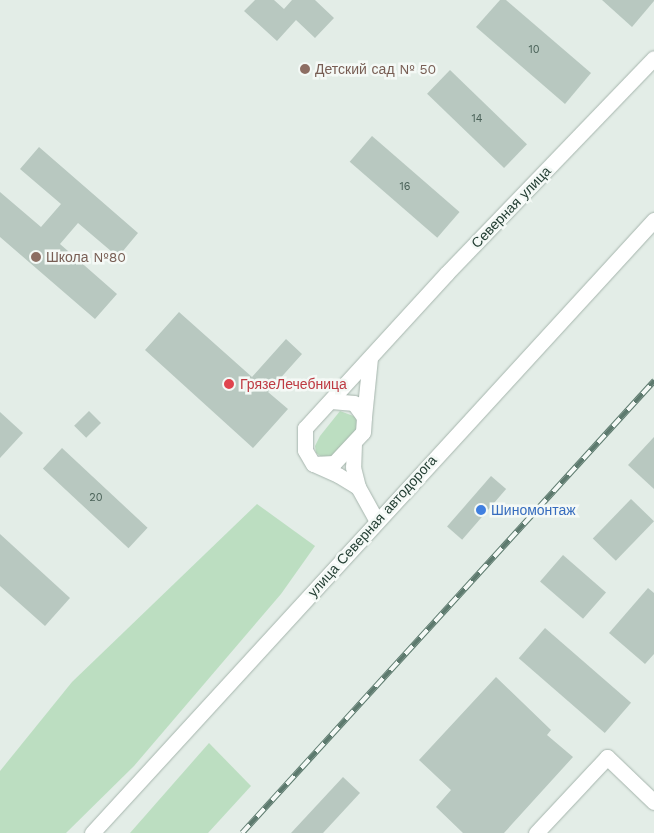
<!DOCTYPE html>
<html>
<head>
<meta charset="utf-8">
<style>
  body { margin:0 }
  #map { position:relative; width:654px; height:833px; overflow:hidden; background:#e3ede7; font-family:"Work Sans",sans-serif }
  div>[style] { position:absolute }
  .green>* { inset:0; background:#bcdec1 }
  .building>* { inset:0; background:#b8c8c0; transform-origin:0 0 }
  .roads { filter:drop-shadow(0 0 1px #a6b5ad) drop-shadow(0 0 1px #a6b5ad) }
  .street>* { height:15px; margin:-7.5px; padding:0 7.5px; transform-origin:7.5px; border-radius:7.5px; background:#fff }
  .secondary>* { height:15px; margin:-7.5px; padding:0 7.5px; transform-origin:7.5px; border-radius:7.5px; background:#fff }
  .rail>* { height:5.5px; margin-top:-2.75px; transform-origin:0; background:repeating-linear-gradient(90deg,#f4f9f6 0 11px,#5d7a6e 0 22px); box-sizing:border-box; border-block:1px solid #5d7a6e }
  .dots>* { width:14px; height:14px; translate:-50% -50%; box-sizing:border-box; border:2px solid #f4f9f6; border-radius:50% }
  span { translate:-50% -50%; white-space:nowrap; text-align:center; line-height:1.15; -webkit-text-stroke:5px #f4f9f6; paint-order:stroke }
  .number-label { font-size:11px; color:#486056 }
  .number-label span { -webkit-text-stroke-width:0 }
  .education-label { font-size:14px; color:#785e54 }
  .left { translate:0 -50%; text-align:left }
  .street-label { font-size:14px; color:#233e33 }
  .health-label { font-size:14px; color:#be3a42 }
  .shop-label { font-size:14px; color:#366cbe }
</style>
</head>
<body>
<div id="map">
  <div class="green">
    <div style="clip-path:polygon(340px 411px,356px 417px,358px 429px,333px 457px,323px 458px,316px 453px,315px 446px,320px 436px)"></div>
    <div style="clip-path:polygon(257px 504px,315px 546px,281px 594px,134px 766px,66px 833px,0 833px,0 771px,72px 682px)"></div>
    <div style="clip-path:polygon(209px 743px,251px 786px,208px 833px,130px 833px)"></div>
  </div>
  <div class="building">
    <div style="clip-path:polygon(255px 0,274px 0,284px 9px,292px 0,315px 0,334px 18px,315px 38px,296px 20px,277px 41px,244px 11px)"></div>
    <div style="clip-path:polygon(500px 0,506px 0,591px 73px,565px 104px,476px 27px)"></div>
    <div style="clip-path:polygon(602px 0,654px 0,654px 1px,632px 27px)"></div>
    <div style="left:450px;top:70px;width:107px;height:33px;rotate:44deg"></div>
    <div style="left:372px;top:136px;width:116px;height:34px;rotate:41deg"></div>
    <div style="clip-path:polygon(39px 147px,138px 233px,118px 257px,78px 223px,60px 244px,117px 294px,95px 319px,0 237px,0 192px,41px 227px,61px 204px,20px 169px)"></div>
    <div style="clip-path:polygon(179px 312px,252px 377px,286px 339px,302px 354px,268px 392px,288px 409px,253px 448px,145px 350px)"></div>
    <div style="left:89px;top:411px;width:17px;height:21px;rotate:45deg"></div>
    <div style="clip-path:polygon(0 412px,23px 433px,0 458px)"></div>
    <div style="clip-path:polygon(654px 437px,654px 489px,628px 465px)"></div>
    <div style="left:62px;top:448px;width:117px;height:28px;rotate:43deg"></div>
    <div style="left:491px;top:476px;width:20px;height:67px;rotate:41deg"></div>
    <div style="left:631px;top:499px;width:32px;height:55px;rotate:44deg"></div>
    <div style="clip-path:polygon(0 534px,70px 598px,45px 626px,0 586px)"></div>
    <div style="left:563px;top:555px;width:57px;height:35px;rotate:41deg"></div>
    <div style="clip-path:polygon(648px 588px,654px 593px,654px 654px,645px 664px,609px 633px)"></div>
    <div style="left:545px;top:628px;width:114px;height:40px;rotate:41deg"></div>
    <div style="clip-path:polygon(496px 677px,551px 730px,547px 735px,573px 757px,504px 833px,463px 833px,436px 807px,451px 790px,419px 760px)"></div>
    <div style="clip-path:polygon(343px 777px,360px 793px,323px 833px,291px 833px)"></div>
  </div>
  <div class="roads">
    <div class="street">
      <div style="left:364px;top:417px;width:59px;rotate:-84.2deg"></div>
      <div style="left:354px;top:443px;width:24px;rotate:92deg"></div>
      <div style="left:353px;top:467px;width:21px;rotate:76deg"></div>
      <div style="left:358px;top:487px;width:39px;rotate:61deg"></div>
      <div style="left:314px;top:464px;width:20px;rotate:-3deg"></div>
      <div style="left:334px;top:463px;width:42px;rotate:-46.9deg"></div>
      <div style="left:363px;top:432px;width:15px;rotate:-86deg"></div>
      <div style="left:364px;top:417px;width:17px;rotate:-126deg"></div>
      <div style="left:354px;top:403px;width:23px;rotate:-175deg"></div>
      <div style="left:358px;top:487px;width:23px;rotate:-149deg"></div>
      <div style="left:338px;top:475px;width:27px;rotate:-156deg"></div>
      <div style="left:313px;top:464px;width:16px;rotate:-120deg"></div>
      <div style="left:305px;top:450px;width:22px;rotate:-90deg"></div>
      <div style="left:305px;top:428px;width:210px;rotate:-47.5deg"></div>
      <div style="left:447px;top:273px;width:298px;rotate:-46.1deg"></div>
      <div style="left:536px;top:833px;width:104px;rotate:-46.9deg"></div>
      <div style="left:607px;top:757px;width:65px;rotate:43.8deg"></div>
    </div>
    <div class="secondary">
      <div style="left:92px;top:833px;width:832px;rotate:-47.49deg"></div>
    </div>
  </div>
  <div class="rail">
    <div style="left:242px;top:833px;width:612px;rotate:-47.65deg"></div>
  </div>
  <div class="dots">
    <div style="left:305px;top:69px;background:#8d6e63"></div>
    <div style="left:36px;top:257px;background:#8d6e63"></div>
    <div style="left:229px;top:384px;background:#e0444e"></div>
    <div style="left:481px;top:510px;background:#3f7fe0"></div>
  </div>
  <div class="number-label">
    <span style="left:534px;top:50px">10</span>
    <span style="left:477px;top:119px">14</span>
    <span style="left:405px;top:187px">16</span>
    <span style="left:96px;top:498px">20</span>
  </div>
  <div class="education-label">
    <span class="left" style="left:315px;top:69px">Детский сад № 50</span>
    <span class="left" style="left:46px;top:257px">Школа №80</span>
  </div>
  <div class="street-label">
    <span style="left:511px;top:207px;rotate:-46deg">Северная улица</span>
    <span style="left:372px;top:526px;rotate:-48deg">улица Северная автодорога</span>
  </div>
  <div class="health-label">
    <span class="left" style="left:240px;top:384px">ГрязеЛечебница</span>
  </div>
  <div class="shop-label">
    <span class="left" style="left:491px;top:510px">Шиномонтаж</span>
  </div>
</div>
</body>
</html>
